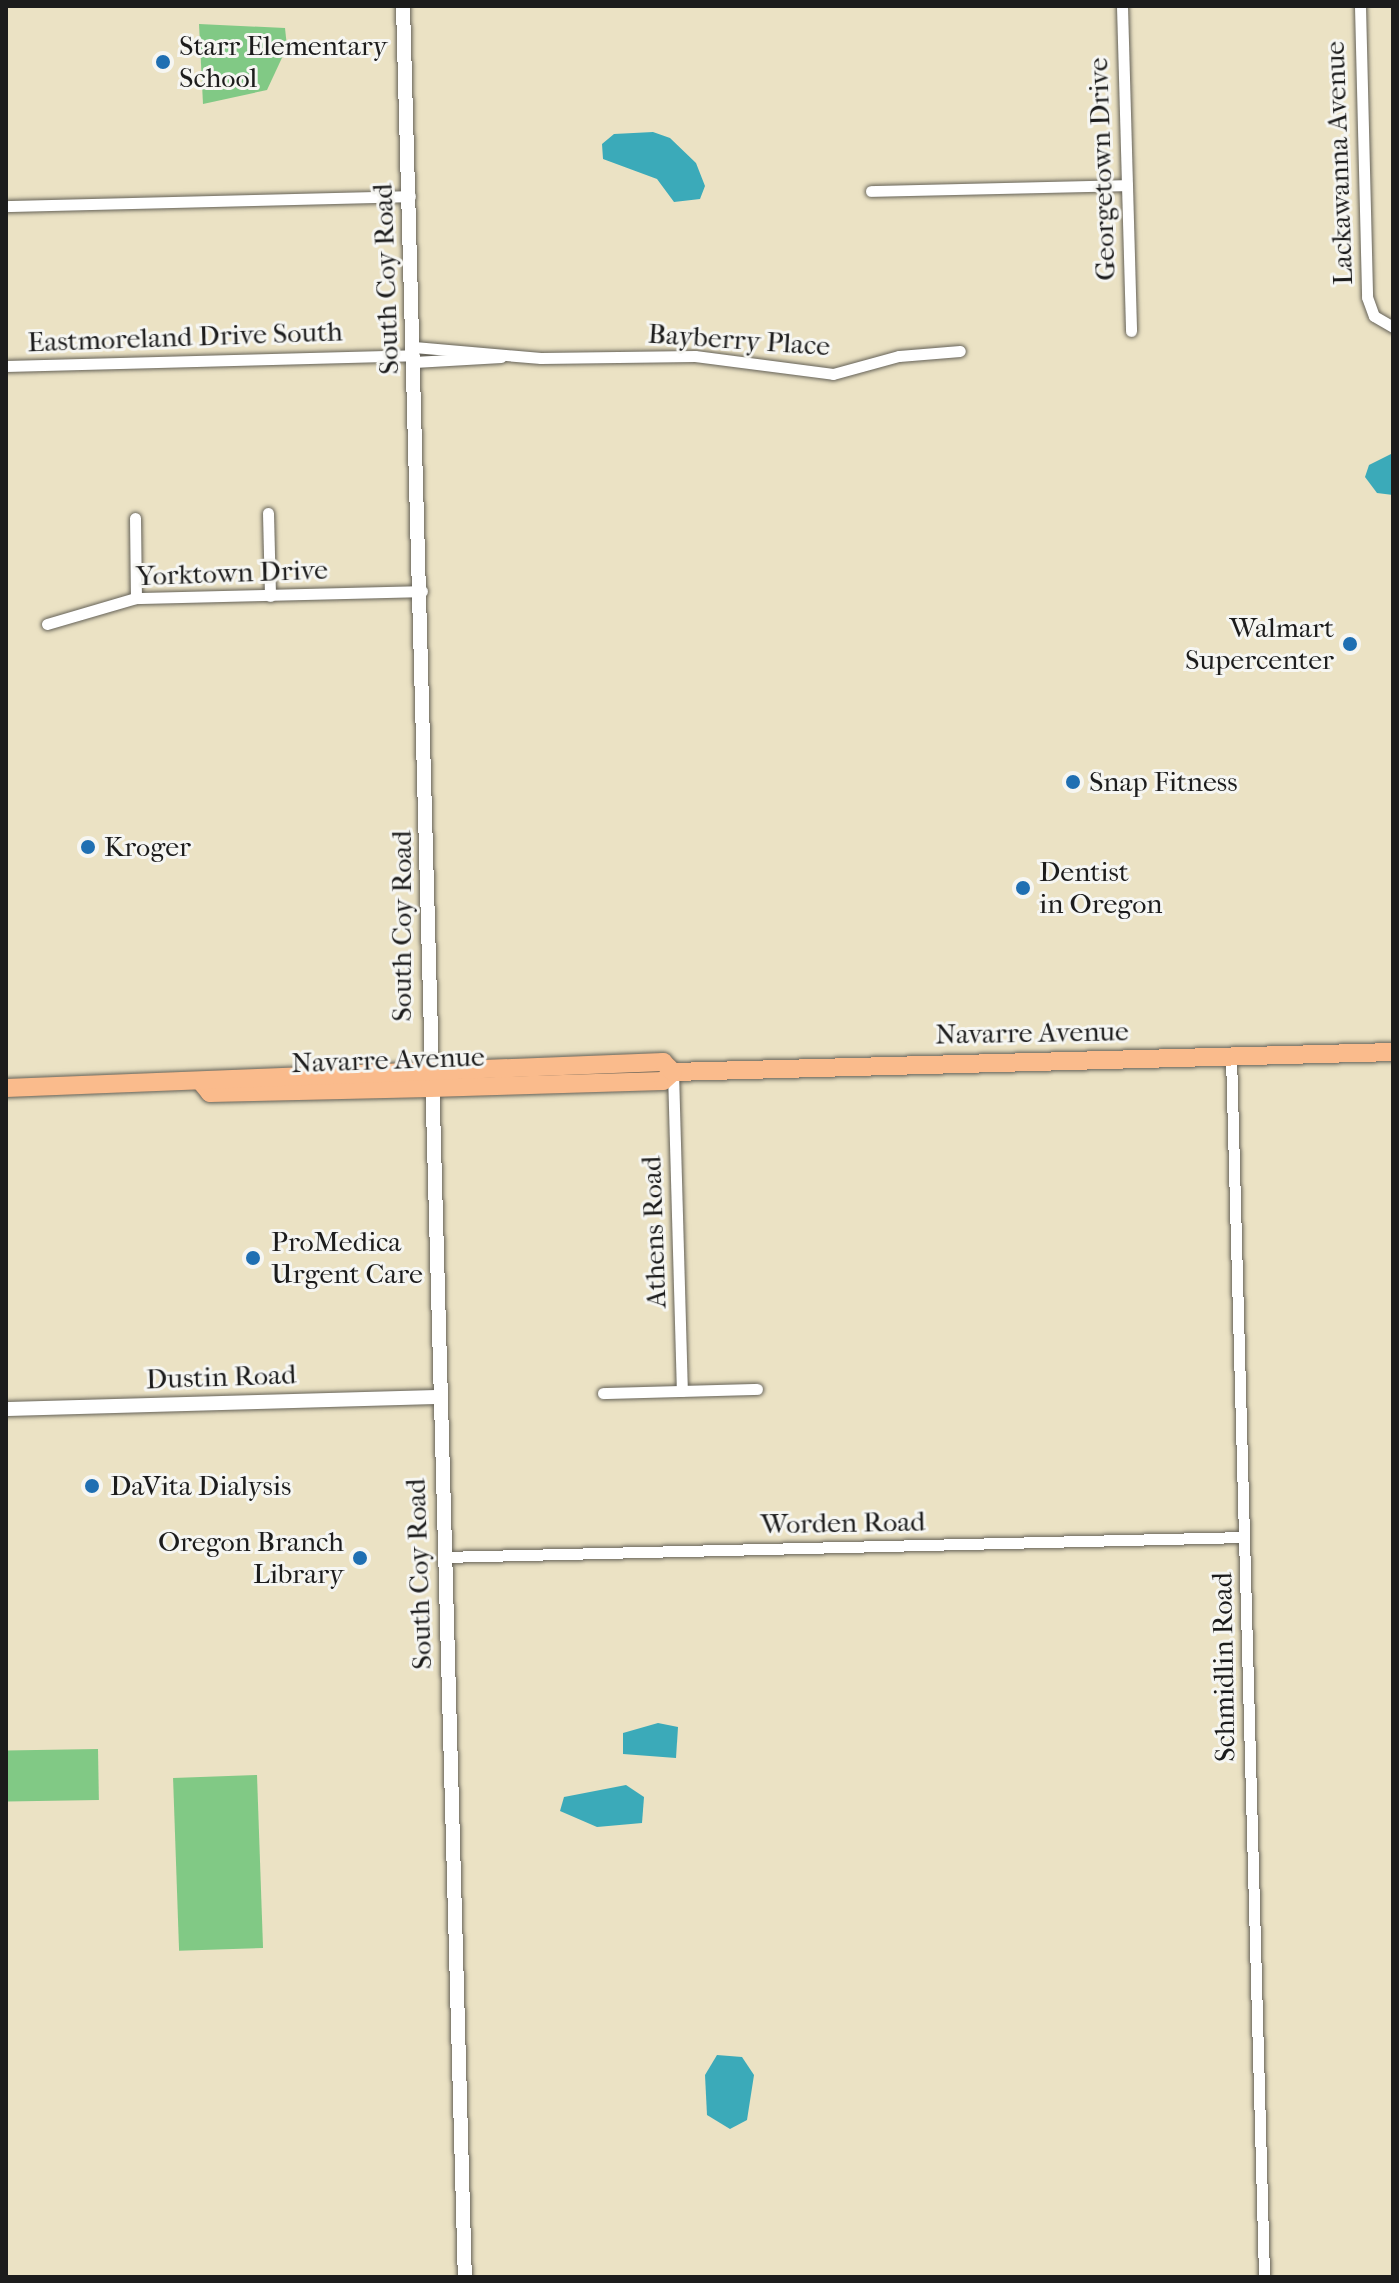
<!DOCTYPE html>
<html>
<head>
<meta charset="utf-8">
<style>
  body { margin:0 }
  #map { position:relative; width:1399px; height:2283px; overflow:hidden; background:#ebe2c4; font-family:"IM FELL French Canon",serif }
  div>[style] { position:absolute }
  .green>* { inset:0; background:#81c985; transform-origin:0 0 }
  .water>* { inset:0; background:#3baab9 }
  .roads { filter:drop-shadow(0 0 2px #646157) drop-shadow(0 0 2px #646157) }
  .minor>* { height:11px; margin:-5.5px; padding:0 5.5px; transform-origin:5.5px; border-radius:5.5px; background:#fff }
  .tertiary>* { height:14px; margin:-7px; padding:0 7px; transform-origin:7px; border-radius:7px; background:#fff }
  .trunk>* { height:18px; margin:-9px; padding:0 9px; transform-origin:9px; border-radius:9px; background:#fabb8c }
  .dots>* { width:22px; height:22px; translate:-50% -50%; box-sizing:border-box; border:4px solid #f6f6f2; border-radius:50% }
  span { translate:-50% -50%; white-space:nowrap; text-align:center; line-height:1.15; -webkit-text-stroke:6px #f6f6f2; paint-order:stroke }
  .poi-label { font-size:28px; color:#1c1c1c }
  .left { translate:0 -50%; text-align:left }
  .right { translate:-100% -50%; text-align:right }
  .street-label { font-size:28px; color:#1c1c1c }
  .frame { position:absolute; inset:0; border:8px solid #1c1c1c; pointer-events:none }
</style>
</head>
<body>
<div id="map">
  <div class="green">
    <div style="clip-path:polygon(199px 24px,285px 28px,287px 47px,267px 90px,203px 104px)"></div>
    <div style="left:98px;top:1749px;width:51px;height:92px;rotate:89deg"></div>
    <div style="left:257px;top:1775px;width:173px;height:84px;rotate:88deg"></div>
  </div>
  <div class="water">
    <div style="clip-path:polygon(653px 132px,670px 138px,696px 163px,705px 186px,700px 199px,674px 202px,657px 179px,603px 159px,602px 144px,614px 134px)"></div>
    <div style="clip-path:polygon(1393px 453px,1393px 495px,1377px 493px,1365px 477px,1369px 465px)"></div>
    <div style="clip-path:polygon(658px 1723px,678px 1727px,676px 1758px,623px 1754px,623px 1733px)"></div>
    <div style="clip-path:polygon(626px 1785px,644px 1797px,642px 1823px,597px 1827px,560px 1811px,564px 1797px)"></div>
    <div style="clip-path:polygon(717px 2055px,742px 2057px,754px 2075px,747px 2120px,730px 2129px,707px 2115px,705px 2075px)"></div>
  </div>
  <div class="roads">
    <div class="minor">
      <div style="left:1122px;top:6px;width:325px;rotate:88.4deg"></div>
      <div style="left:1360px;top:6px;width:291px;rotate:88.6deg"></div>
      <div style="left:1367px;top:297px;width:20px;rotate:70deg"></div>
      <div style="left:1374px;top:316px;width:22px;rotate:30deg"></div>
      <div style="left:871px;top:191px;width:256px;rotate:-1.3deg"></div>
      <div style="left:6px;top:206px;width:404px;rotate:-1.4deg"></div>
      <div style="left:414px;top:347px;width:127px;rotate:5deg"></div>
      <div style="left:541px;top:358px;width:154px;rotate:-0.7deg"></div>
      <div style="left:695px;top:356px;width:139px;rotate:7.4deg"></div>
      <div style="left:833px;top:374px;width:68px;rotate:-15.3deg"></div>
      <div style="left:899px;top:356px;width:61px;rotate:-4.7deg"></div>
      <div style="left:414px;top:362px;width:87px;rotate:-3.3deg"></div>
      <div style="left:6px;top:366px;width:408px;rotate:-1.5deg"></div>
      <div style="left:268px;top:513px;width:83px;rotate:88.6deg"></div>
      <div style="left:135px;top:518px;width:80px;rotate:89.3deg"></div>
      <div style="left:47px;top:624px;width:93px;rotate:-16.3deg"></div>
      <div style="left:136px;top:598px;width:286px;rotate:-1.4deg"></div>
      <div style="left:1231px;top:1056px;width:1221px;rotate:88.45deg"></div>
      <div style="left:673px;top:1072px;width:319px;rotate:88.4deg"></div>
      <div style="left:603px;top:1393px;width:154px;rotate:-1.5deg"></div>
      <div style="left:443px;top:1557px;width:801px;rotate:-1.43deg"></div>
    </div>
    <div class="tertiary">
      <div style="left:403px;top:6px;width:2272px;rotate:88.44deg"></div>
      <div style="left:6px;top:1409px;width:432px;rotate:-1.6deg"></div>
    </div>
    <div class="trunk">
      <div style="left:202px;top:1083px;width:13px;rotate:51deg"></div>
      <div style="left:210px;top:1093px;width:220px;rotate:-1.3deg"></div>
      <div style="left:430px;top:1088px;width:233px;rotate:-1.7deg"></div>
      <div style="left:663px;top:1081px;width:13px;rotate:-42deg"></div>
      <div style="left:673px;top:1072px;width:720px;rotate:-1.59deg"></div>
      <div style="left:6px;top:1088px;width:658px;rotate:-2.27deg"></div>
      <div style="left:663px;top:1062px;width:14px;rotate:45deg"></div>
    </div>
  </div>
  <div class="dots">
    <div style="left:163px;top:62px;background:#1f6fb2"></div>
    <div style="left:1350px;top:644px;background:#1f6fb2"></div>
    <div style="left:1073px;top:782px;background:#1f6fb2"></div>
    <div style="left:88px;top:847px;background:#1f6fb2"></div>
    <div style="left:1023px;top:888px;background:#1f6fb2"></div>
    <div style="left:253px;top:1258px;background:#1f6fb2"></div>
    <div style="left:92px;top:1486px;background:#1f6fb2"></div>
    <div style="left:360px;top:1558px;background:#1f6fb2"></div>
  </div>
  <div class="poi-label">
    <span class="left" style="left:179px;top:62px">Starr Elementary<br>School</span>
    <span class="right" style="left:1334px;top:644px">Walmart<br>Supercenter</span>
    <span class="left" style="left:1089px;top:782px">Snap Fitness</span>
    <span class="left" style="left:104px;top:847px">Kroger</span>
    <span class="left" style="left:1039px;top:888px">Dentist<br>in Oregon</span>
    <span class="left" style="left:271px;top:1258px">ProMedica<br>Urgent Care</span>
    <span class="left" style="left:110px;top:1486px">DaVita Dialysis</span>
    <span class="right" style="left:344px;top:1558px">Oregon Branch<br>Library</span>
  </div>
  <div class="street-label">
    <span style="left:1339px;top:163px;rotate:-92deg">Lackawanna Avenue</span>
    <span style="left:1102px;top:169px;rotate:-92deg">Georgetown Drive</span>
    <span style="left:386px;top:279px;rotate:-92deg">South Coy Road</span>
    <span style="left:185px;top:337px;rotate:-2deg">Eastmoreland Drive South</span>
    <span style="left:739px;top:340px;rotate:4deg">Bayberry Place</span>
    <span style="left:232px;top:573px;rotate:-2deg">Yorktown Drive</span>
    <span style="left:402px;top:926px;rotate:-90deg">South Coy Road</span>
    <span style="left:1032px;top:1033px;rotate:-1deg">Navarre Avenue</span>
    <span style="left:388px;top:1060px;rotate:-2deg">Navarre Avenue</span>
    <span style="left:654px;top:1232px;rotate:-92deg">Athens Road</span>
    <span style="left:221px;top:1377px;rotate:-2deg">Dustin Road</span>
    <span style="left:843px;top:1523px;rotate:-1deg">Worden Road</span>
    <span style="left:419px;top:1574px;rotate:-92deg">South Coy Road</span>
    <span style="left:1224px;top:1667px;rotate:-91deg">Schmidlin Road</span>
  </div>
  <div class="frame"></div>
</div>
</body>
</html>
